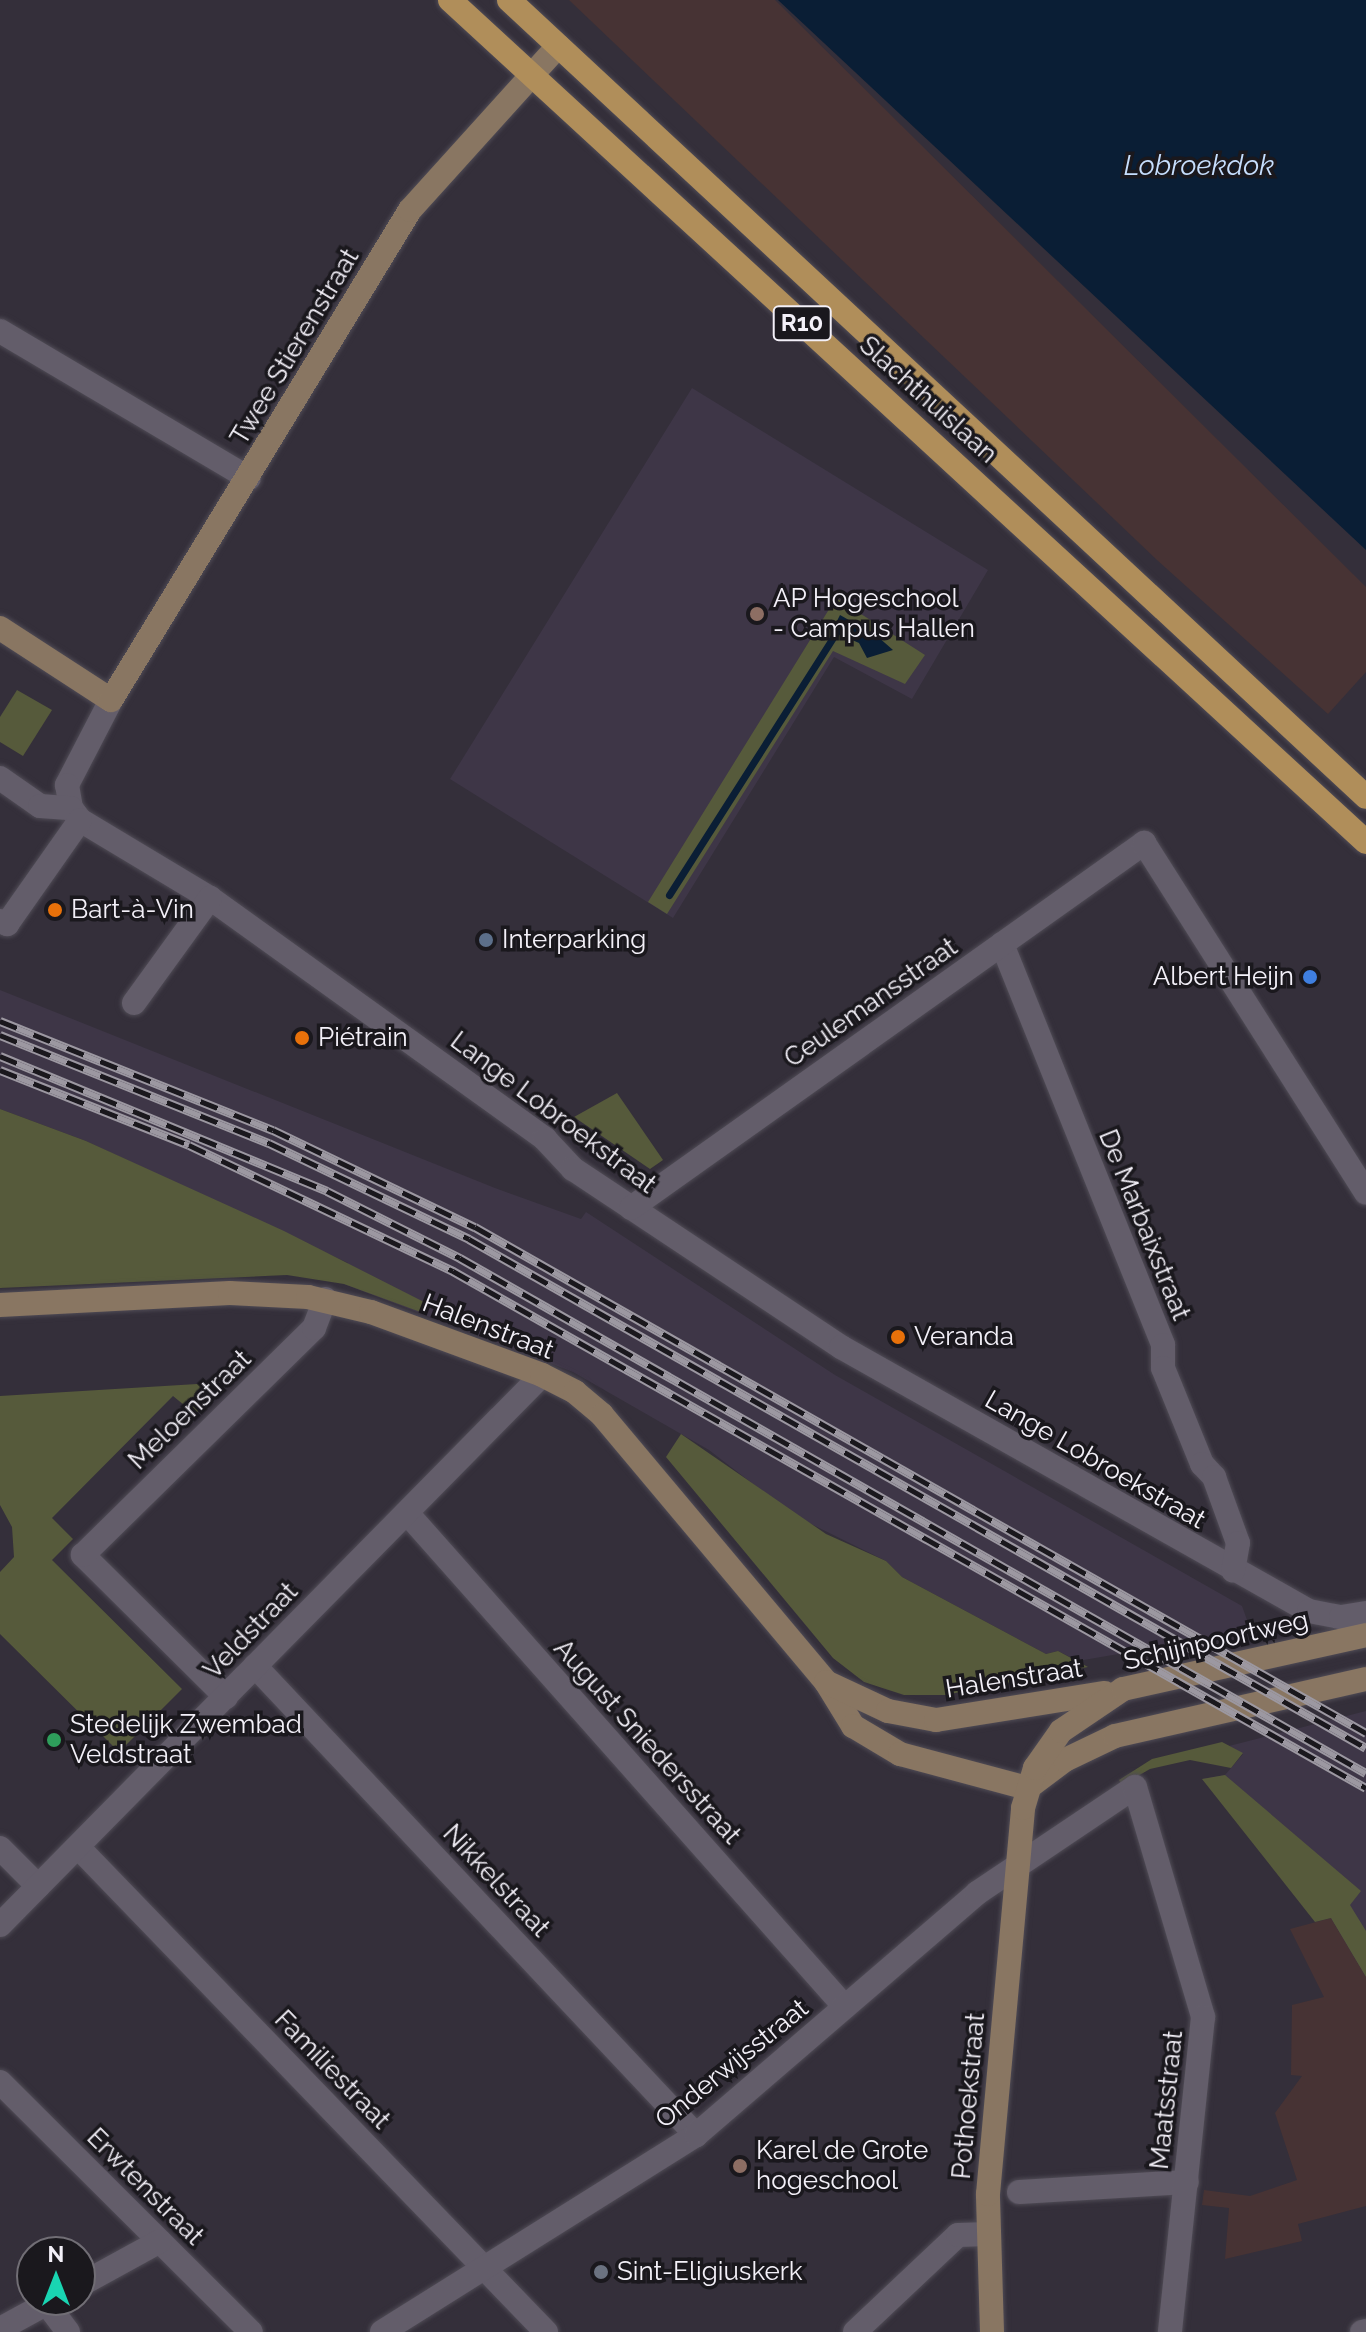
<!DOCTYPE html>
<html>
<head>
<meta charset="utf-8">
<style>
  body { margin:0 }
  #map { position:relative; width:1366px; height:2332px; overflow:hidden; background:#342f3a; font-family:Raleway,sans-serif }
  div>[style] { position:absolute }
  .industrial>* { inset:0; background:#473334 }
  .built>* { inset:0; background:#3e3647 }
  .green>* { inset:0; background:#565a3b }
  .water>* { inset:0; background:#0a1e35 }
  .stream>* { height:7px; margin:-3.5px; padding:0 3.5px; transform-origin:3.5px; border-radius:3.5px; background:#0a1e35 }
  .roads { filter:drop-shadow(0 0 2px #4f4b55) drop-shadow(0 0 2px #4f4b55) }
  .street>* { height:24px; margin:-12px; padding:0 12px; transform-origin:12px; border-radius:12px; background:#635d6a }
  .secondary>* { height:24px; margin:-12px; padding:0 12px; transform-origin:12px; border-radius:12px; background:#897662 }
  .primary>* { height:24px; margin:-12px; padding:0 12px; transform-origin:12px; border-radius:12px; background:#b08e5a }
  .rail>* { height:9px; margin-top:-4.5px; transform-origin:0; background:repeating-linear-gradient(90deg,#1a181d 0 18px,#9c98a1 0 36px); box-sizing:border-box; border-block:2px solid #9c98a1 }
  .dots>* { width:22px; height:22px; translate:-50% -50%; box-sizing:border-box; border:4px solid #1a181d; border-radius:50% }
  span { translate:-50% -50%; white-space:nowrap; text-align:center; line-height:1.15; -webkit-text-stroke:7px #1a181d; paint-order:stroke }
  .shield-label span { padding:2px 6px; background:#1a181d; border:2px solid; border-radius:6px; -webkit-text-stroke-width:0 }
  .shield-label { font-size:24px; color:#f3f0f8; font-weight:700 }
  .street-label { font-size:26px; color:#f3f0f8 }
  .poi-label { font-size:26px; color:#f3f0f8 }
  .left { translate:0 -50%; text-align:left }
  .right { translate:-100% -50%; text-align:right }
  .water-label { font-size:28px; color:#c6defd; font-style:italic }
  .north { position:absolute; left:16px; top:2236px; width:80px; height:80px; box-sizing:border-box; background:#1a181d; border:2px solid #716e75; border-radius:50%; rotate:0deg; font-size:22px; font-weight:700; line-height:32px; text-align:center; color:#f3f0f8 }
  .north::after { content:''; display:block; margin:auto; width:28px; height:36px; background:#19d5b2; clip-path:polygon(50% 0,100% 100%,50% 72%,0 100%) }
</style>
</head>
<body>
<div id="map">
  <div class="industrial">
    <div style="clip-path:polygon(569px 0,775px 0,1366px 587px,1366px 672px,1328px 714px,1157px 560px)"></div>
    <div style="clip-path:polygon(1331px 1918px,1366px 1977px,1366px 2206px,1298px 2224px,1302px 2241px,1225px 2259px,1229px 2208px,1202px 2205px,1204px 2190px,1250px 2196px,1297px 2180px,1275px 2113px,1302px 2076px,1291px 2075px,1292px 2005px,1324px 1997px,1290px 1929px)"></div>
  </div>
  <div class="built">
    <div style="clip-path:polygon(692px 388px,988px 570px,912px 699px,834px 657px,673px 918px,450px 779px)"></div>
    <div style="clip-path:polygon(0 990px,495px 1188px,581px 1219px,586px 1212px,835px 1375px,1242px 1606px,1251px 1631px,1078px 1661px,1058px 1651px,1046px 1654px,902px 1577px,886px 1561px,793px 1515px,709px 1450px,573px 1372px,344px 1284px,348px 1263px,86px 1141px,0 1109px)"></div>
    <div style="clip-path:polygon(1366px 1711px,1366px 1977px,1331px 1918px,1202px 1779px,1225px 1775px,1243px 1754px,1229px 1746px)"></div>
  </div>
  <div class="green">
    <div style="clip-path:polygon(836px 598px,925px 655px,905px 684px,833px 651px,667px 914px,648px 902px)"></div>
    <div style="clip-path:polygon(17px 690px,52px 710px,23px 756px,0 742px,0 717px)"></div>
    <div style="clip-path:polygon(617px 1093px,663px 1160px,650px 1169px,574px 1117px)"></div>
    <div style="clip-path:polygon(0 1109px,86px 1141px,284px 1231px,428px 1304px,423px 1313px,344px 1284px,287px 1275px,0 1288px)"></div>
    <div style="clip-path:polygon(230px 1382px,195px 1414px,173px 1396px,52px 1518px,73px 1539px,52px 1560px,182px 1689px,119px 1752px,0 1634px,0 1572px,14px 1557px,12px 1527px,0 1505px,0 1396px)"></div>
    <div style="clip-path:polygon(681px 1434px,826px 1534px,886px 1561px,902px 1577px,1046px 1654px,1058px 1651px,1088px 1667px,945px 1695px,904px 1695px,864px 1682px,833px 1658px,666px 1457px)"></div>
    <div style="clip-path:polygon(1222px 1742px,1243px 1753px,1231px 1768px,1190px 1760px,1150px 1769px,1122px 1785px,1119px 1780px,1152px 1759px)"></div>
    <div style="clip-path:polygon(1225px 1775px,1361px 1891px,1350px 1905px,1366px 1931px,1366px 1977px,1331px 1918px,1315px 1922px,1202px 1779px)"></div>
  </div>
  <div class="water">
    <div style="clip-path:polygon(778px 0,1366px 0,1366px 550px)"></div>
    <div style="clip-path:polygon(840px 615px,877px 636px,893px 650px,867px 658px,859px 643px,832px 631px)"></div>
  </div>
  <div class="stream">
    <div style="left:669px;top:895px;width:311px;rotate:-57.5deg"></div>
  </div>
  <div class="roads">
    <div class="street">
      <div style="left:0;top:331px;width:289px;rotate:30.6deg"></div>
      <div style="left:111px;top:700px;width:96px;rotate:117.4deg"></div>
      <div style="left:67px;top:785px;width:23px;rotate:80deg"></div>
      <div style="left:71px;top:808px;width:15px;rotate:53deg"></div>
      <div style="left:80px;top:820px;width:152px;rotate:31deg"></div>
      <div style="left:210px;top:898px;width:413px;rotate:35.7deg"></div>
      <div style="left:545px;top:1139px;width:41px;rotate:47deg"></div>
      <div style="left:573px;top:1169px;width:322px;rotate:33.6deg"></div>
      <div style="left:841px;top:1347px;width:537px;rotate:29.43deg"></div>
      <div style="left:1309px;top:1611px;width:33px;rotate:11deg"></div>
      <div style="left:1341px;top:1617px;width:25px;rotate:-9deg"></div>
      <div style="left:0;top:778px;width:49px;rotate:35deg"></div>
      <div style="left:40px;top:806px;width:31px;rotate:4deg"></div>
      <div style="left:0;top:921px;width:8px;rotate:23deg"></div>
      <div style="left:7px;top:924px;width:127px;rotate:-54.9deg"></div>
      <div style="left:1002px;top:944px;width:432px;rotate:68.1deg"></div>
      <div style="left:1163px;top:1345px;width:23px;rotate:90deg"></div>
      <div style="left:1163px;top:1368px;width:104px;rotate:67.9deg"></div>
      <div style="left:1202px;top:1464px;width:18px;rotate:47deg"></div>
      <div style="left:1214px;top:1477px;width:70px;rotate:70deg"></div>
      <div style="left:1238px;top:1543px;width:28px;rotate:100deg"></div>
      <div style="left:134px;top:1003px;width:130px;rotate:-54.1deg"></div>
      <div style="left:631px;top:1208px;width:630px;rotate:-35.43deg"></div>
      <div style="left:1144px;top:843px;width:414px;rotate:57.6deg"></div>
      <div style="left:407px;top:1513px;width:660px;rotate:48.44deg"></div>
      <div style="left:255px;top:1666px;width:644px;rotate:46.76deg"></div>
      <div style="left:226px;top:1697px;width:202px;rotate:-135.2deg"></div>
      <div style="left:83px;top:1555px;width:324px;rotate:-44.5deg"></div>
      <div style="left:314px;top:1328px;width:31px;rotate:-69deg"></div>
      <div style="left:78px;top:1847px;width:674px;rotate:46.02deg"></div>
      <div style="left:0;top:1848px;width:54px;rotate:45deg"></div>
      <div style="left:0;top:1925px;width:772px;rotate:-45.42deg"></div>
      <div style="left:0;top:2082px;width:354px;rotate:44.9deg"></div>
      <div style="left:1019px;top:2192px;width:168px;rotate:-3.4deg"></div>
      <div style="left:80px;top:2285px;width:91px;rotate:-28.8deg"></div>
      <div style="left:47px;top:2304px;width:35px;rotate:53deg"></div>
      <div style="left:0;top:2329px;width:60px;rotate:-28.7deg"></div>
      <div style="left:382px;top:2332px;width:371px;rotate:-32.1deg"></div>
      <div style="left:696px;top:2135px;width:371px;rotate:-40.7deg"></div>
      <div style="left:977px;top:1893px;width:190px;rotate:-33.9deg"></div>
      <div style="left:1135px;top:1787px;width:240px;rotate:73.5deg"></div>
      <div style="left:1203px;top:2017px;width:317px;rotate:96deg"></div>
      <div style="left:855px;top:2332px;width:141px;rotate:-43.3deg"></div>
      <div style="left:958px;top:2235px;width:30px;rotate:-2deg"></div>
      <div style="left:1362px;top:2332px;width:4px;rotate:-14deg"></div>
    </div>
    <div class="secondary">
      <div style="left:0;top:628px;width:132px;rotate:33deg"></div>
      <div style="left:111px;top:700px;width:574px;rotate:-58.61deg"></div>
      <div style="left:410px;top:210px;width:221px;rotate:-47.9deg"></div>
      <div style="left:0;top:1305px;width:230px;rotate:-3deg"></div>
      <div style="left:230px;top:1293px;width:78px;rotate:2.9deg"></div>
      <div style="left:308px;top:1297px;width:65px;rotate:13.4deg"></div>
      <div style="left:371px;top:1312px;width:182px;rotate:20.2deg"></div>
      <div style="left:542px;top:1375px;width:37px;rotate:27deg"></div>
      <div style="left:575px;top:1392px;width:35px;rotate:40deg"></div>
      <div style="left:602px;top:1415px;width:349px;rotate:50deg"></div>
      <div style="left:826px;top:1682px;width:52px;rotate:58.5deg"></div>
      <div style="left:853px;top:1726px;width:55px;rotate:30.8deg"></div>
      <div style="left:900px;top:1754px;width:131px;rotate:15deg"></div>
      <div style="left:826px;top:1682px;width:68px;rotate:25.1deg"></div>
      <div style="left:888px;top:1711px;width:49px;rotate:10.6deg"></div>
      <div style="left:936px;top:1720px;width:171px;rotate:-9.1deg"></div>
      <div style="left:1029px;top:1787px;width:45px;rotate:-36.9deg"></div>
      <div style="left:1065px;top:1760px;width:55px;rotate:-25.6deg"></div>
      <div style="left:1115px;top:1736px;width:257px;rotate:-12.8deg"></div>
      <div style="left:992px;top:2332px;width:138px;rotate:-91.7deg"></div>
      <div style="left:988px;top:2194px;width:388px;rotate:-84.8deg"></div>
      <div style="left:1023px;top:1808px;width:42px;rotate:-73.3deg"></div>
      <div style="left:1035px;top:1768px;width:45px;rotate:-54.9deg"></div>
      <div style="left:1061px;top:1731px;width:75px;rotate:-34.1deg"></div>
      <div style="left:1123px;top:1689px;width:249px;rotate:-12.5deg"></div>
    </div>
    <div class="primary">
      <div style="left:450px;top:0;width:1244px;rotate:42.59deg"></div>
      <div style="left:509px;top:0;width:1170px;rotate:42.92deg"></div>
    </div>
  </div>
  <div class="rail">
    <div style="left:0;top:1021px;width:294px;rotate:21.8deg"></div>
    <div style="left:273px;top:1130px;width:224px;rotate:25.7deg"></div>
    <div style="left:475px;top:1227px;width:1025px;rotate:29.59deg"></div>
    <div style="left:0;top:1035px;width:290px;rotate:21.9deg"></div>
    <div style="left:269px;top:1143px;width:222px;rotate:25.6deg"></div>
    <div style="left:469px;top:1239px;width:1031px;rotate:29.57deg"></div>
    <div style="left:0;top:1056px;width:354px;rotate:22.4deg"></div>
    <div style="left:327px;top:1191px;width:149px;rotate:26.7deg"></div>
    <div style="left:460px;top:1258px;width:1042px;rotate:29.62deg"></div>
    <div style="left:0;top:1070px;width:203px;rotate:21.6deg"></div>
    <div style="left:189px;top:1145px;width:293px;rotate:25.5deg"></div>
    <div style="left:453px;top:1271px;width:1049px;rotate:29.52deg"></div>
  </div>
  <div class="dots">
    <div style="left:757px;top:614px;background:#8d6e63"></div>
    <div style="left:55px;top:910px;background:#e8710a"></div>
    <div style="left:486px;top:940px;background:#5c6f8a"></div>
    <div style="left:1310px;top:977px;background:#3f7fe0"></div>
    <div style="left:302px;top:1038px;background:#e8710a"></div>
    <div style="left:898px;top:1337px;background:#e8710a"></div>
    <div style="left:54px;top:1740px;background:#2e9e5b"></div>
    <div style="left:740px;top:2166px;background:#8d6e63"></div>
    <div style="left:601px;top:2272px;background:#6b7280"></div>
  </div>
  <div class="shield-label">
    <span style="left:802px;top:323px">R10</span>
  </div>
  <div class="street-label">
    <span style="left:295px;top:347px;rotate:-59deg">Twee Stierenstraat</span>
    <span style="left:928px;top:400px;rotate:42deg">Slachthuislaan</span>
    <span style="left:871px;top:1003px;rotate:-35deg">Ceulemansstraat</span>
    <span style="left:553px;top:1113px;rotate:37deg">Lange Lobroekstraat</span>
    <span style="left:1144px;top:1225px;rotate:68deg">De Marbaixstraat</span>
    <span style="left:488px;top:1327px;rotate:21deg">Halenstraat</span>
    <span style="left:190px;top:1410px;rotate:-44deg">Meloenstraat</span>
    <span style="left:1095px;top:1460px;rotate:30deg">Lange Lobroekstraat</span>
    <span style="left:251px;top:1631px;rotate:-46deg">Veldstraat</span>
    <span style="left:1216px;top:1641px;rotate:-13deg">Schijnpoortweg</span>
    <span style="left:1014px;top:1679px;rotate:-9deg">Halenstraat</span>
    <span style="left:647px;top:1742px;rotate:48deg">August Sniedersstraat</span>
    <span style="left:496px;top:1881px;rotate:47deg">Nikkelstraat</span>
    <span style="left:732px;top:2064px;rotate:-39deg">Onderwijsstraat</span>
    <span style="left:332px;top:2070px;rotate:46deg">Familiestraat</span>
    <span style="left:969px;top:2096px;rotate:-85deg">Pothoekstraat</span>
    <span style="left:1167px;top:2100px;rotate:-84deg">Maatsstraat</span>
    <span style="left:145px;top:2187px;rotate:45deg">Erwtenstraat</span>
  </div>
  <div class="poi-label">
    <span class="left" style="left:773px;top:614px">AP Hogeschool<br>- Campus Hallen</span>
    <span class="left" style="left:71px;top:910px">Bart-à-Vin</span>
    <span class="left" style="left:502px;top:940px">Interparking</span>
    <span class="right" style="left:1294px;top:977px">Albert Heijn</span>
    <span class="left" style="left:318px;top:1038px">Piétrain</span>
    <span class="left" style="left:914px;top:1337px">Veranda</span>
    <span class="left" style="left:70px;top:1740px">Stedelijk Zwembad<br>Veldstraat</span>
    <span class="left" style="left:756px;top:2166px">Karel de Grote<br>hogeschool</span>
    <span class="left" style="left:617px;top:2272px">Sint-Eligiuskerk</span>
  </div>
  <div class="water-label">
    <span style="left:1199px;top:166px">Lobroekdok</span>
  </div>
  <div class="north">N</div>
</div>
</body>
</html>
